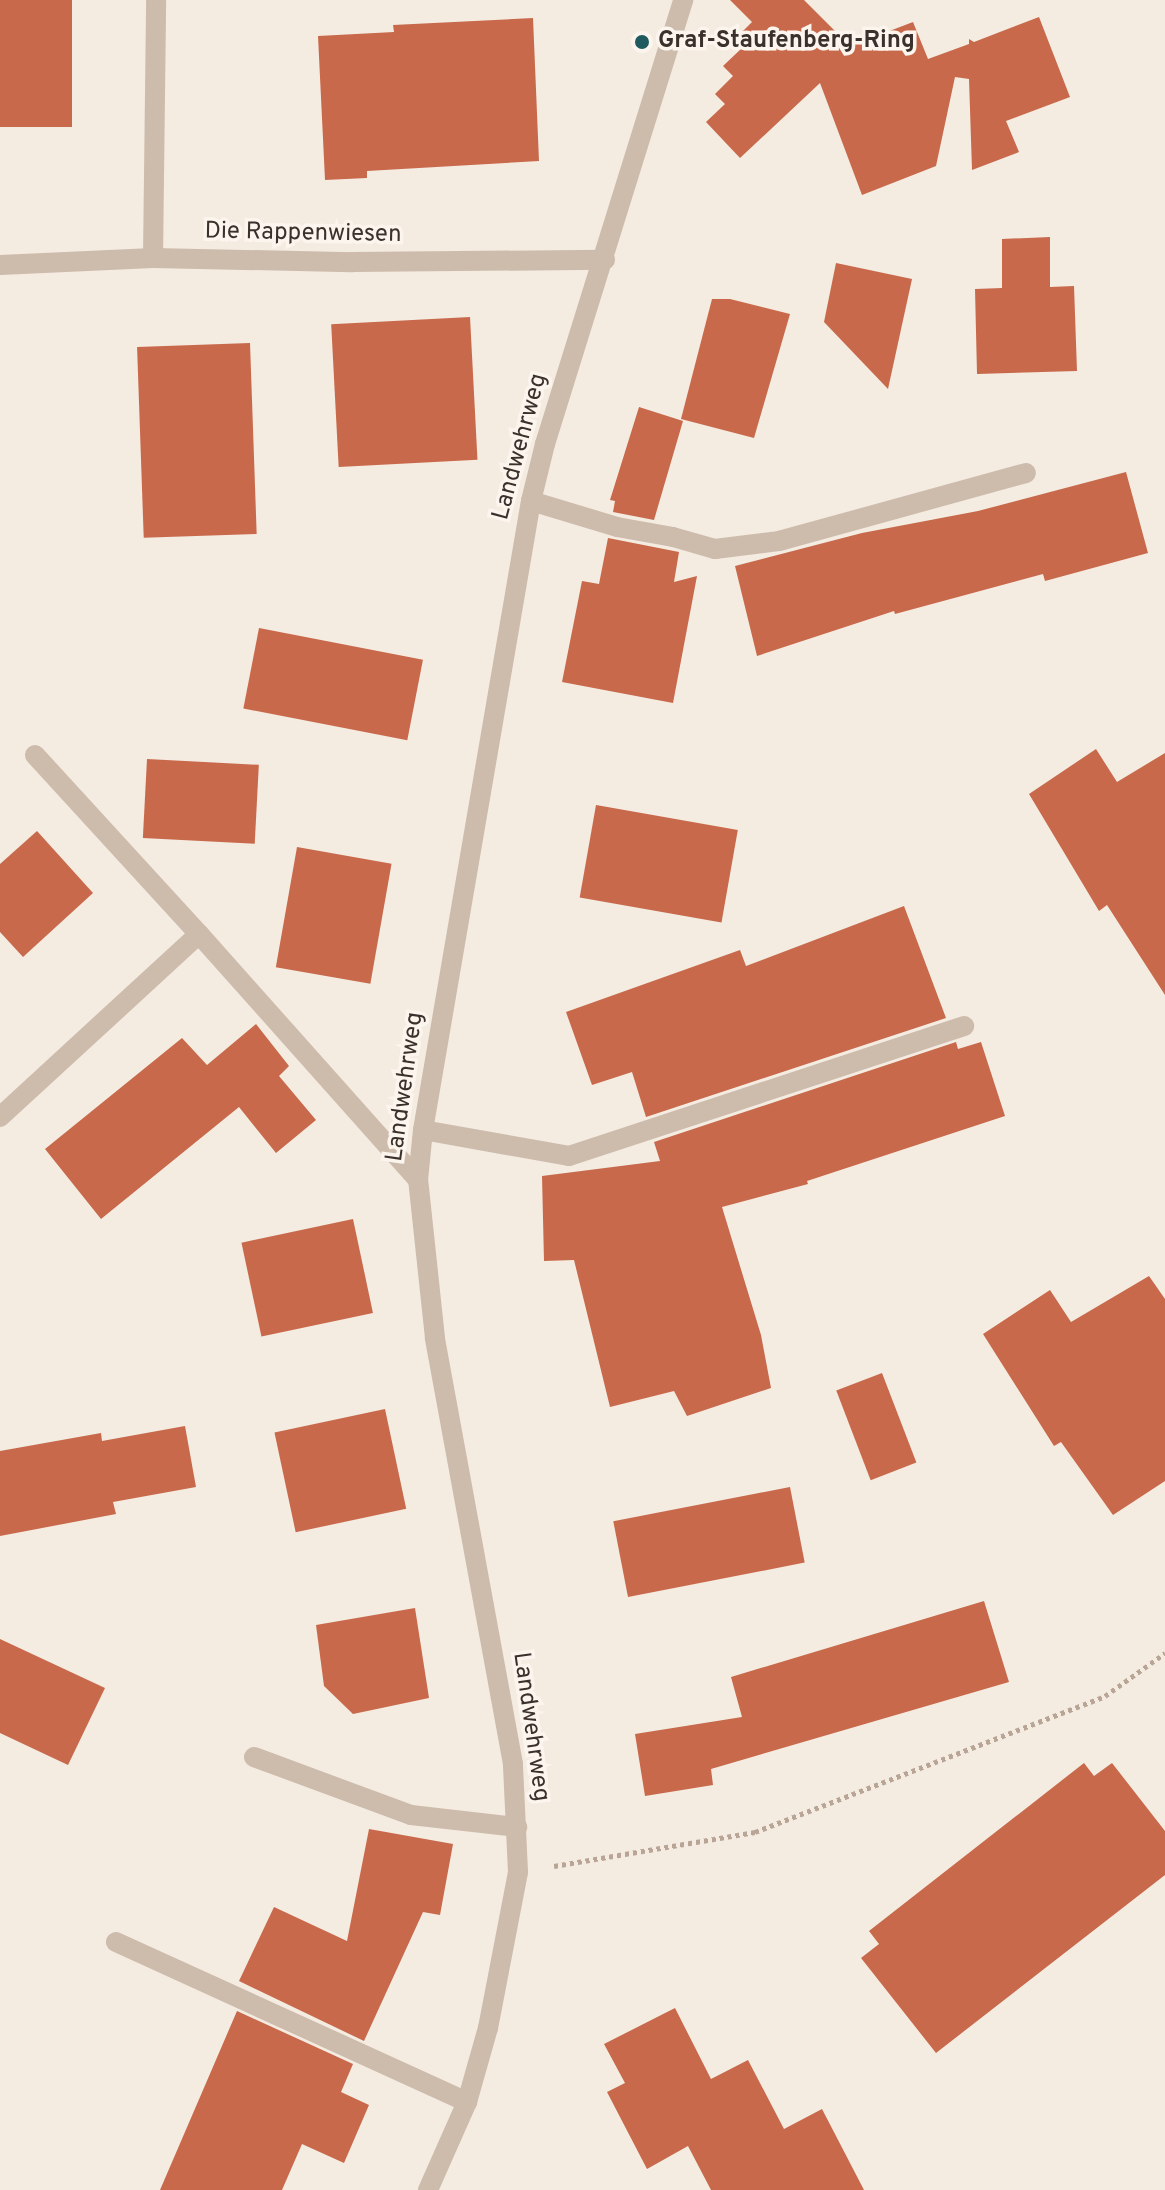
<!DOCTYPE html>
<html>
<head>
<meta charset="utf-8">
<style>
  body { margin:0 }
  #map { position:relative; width:1165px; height:2190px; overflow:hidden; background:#f4ebe1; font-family:Overpass,sans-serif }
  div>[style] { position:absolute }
  .building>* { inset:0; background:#c8694b; transform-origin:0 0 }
  .path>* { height:5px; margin-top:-2.5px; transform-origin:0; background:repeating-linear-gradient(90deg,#b9a596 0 4px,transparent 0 8px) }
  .lane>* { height:20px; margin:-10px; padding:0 10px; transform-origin:10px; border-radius:10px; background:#cdbbac }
  .street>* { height:20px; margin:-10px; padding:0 10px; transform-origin:10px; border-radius:10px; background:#cdbbac }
  .dots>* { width:22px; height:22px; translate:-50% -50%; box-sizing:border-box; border:4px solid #fbf5ee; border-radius:50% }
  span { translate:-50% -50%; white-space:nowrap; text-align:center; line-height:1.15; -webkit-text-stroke:7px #fbf5ee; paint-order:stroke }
  .poi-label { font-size:24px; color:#3b302b; font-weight:700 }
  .left { translate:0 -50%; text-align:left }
  .street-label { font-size:24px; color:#3b302b }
</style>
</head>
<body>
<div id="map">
  <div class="building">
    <div style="left:0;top:0;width:72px;height:127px"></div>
    <div style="clip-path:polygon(730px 0,804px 0,850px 46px,913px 22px,928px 59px,969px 44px,969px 39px,974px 42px,1039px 17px,1070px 97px,1006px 121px,1019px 152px,972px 170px,969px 79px,955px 77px,936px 166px,862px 195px,820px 83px,740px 158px,706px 122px,725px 104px,715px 94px,733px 76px,723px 66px,742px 48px,734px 40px,752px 22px)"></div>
    <div style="clip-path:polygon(533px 18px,539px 161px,367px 171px,367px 178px,325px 180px,318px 36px,394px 32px,393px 25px)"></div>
    <div style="clip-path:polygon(1050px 237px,1050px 287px,1074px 286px,1077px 371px,977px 374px,975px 289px,1002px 288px,1002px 239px)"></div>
    <div style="clip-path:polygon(836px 263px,912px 279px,888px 389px,824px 322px)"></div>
    <div style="clip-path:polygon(712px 299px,730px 299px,790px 314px,754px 438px,681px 419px)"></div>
    <div style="left:470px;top:317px;width:143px;height:139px;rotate:87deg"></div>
    <div style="left:250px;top:343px;width:191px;height:113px;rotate:88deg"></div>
    <div style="clip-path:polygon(639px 407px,683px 421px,654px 520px,613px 512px,615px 501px,610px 500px)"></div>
    <div style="clip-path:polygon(1126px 472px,1148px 553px,1045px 581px,1043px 574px,895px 614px,894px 611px,757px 656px,735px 566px,862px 533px,978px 511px)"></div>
    <div style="clip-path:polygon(608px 538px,679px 552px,674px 582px,697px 576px,673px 703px,562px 682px,582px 581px,599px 584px)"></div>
    <div style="left:259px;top:628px;width:167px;height:82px;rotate:11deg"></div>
    <div style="clip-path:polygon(1096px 749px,1117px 782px,1165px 753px,1165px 995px,1107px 905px,1099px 911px,1029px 794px)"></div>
    <div style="left:147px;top:759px;width:112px;height:79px;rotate:3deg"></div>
    <div style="left:596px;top:805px;width:144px;height:94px;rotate:10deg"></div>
    <div style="clip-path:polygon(37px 831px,93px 893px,23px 957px,0 932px,0 864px)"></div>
    <div style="left:297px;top:847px;width:96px;height:122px;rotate:10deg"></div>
    <div style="clip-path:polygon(904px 906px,946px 1018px,646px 1117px,632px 1072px,592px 1085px,566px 1012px,740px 950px,746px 966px)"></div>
    <div style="clip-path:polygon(256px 1024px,289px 1066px,279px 1076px,316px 1120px,276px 1153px,239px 1107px,101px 1219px,45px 1149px,182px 1038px,207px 1065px)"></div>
    <div style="clip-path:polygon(956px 1042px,958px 1049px,981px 1042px,1005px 1116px,807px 1181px,808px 1184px,722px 1207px,761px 1335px,771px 1388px,687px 1416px,674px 1391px,610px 1407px,574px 1260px,544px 1261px,542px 1176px,660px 1161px,654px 1142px)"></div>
    <div style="left:353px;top:1219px;width:96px;height:114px;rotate:78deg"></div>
    <div style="clip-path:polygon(1149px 1276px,1165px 1299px,1165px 1481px,1113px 1515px,1061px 1442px,1054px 1446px,983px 1334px,1050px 1290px,1071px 1322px)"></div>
    <div style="left:882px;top:1373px;width:96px;height:49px;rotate:69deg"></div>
    <div style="left:385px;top:1409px;width:102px;height:113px;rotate:78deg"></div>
    <div style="clip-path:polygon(185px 1426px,196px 1487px,113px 1502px,116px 1514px,0 1536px,0 1451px,101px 1433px,102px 1441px)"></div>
    <div style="left:790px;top:1487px;width:77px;height:180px;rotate:79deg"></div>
    <div style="clip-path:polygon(984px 1601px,1009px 1682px,711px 1769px,713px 1785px,645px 1796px,635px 1734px,742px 1717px,731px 1677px)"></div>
    <div style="clip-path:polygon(415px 1608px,429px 1698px,353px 1714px,324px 1686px,316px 1625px)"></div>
    <div style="clip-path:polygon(0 1639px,105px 1688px,68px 1765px,0 1733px)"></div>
    <div style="clip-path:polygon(1084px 1763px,1094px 1776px,1112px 1763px,1165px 1831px,1165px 1875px,936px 2053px,861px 1958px,879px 1944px,869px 1931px)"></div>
    <div style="clip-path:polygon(369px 1829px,453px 1844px,440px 1915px,423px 1912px,364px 2041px,239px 1981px,274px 1907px,347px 1941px)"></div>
    <div style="clip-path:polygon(675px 2008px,711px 2079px,748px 2060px,784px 2129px,822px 2109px,864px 2190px,711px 2190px,688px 2146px,647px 2169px,607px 2092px,625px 2083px,604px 2044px)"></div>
    <div style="clip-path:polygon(237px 2011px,353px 2064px,341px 2092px,369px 2105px,344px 2163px,302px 2144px,282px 2190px,160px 2190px)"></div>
  </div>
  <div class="path">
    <div style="left:554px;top:1866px;width:204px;rotate:-9.6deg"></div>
    <div style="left:755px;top:1832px;width:375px;rotate:-21.2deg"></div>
    <div style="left:1105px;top:1696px;width:74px;rotate:-35.6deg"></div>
  </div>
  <div class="lane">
    <div style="left:153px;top:258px;width:258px;rotate:-89.3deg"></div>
    <div style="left:531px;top:501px;width:90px;rotate:16.8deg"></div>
    <div style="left:617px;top:527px;width:57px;rotate:10.1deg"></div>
    <div style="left:673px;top:537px;width:44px;rotate:15.9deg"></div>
    <div style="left:715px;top:549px;width:64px;rotate:-7.1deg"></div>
    <div style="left:779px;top:541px;width:256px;rotate:-15.4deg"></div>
    <div style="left:35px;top:755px;width:243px;rotate:47.5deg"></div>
    <div style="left:0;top:1117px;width:270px;rotate:-42.6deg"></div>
    <div style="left:199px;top:934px;width:329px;rotate:48.3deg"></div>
    <div style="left:423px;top:1130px;width:148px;rotate:10.1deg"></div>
    <div style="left:569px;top:1156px;width:416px;rotate:-18.2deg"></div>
    <div style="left:254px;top:1757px;width:167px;rotate:20.3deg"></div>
    <div style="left:411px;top:1815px;width:107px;rotate:6.5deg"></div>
    <div style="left:116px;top:1942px;width:386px;rotate:24.5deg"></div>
  </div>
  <div class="street">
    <div style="left:0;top:265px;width:153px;rotate:-2.6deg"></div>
    <div style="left:153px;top:258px;width:199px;rotate:1.2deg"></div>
    <div style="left:352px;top:262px;width:253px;rotate:-0.5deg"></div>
    <div style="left:428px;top:2190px;width:96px;rotate:-66.1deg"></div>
    <div style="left:467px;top:2102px;width:77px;rotate:-74.2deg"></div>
    <div style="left:488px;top:2028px;width:159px;rotate:-79.1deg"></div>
    <div style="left:518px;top:1872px;width:108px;rotate:-92.7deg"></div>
    <div style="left:513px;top:1764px;width:433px;rotate:-100.4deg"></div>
    <div style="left:435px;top:1338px;width:159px;rotate:-96.1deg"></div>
    <div style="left:418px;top:1180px;width:50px;rotate:-84.3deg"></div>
    <div style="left:423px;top:1130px;width:638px;rotate:-80.26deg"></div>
    <div style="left:531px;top:501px;width:59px;rotate:-76.2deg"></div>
    <div style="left:545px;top:444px;width:465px;rotate:-72.7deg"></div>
  </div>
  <div class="dots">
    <div style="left:642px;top:42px;background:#1f5a5e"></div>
  </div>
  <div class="poi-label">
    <span class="left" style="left:658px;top:42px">Graf-Staufenberg-Ring</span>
  </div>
  <div class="street-label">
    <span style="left:303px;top:234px;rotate:1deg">Die Rappenwiesen</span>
    <span style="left:521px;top:447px;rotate:-75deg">Landwehrweg</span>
    <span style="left:406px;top:1087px;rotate:-82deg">Landwehrweg</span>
    <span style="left:530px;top:1727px;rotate:82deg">Landwehrweg</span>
  </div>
</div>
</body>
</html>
